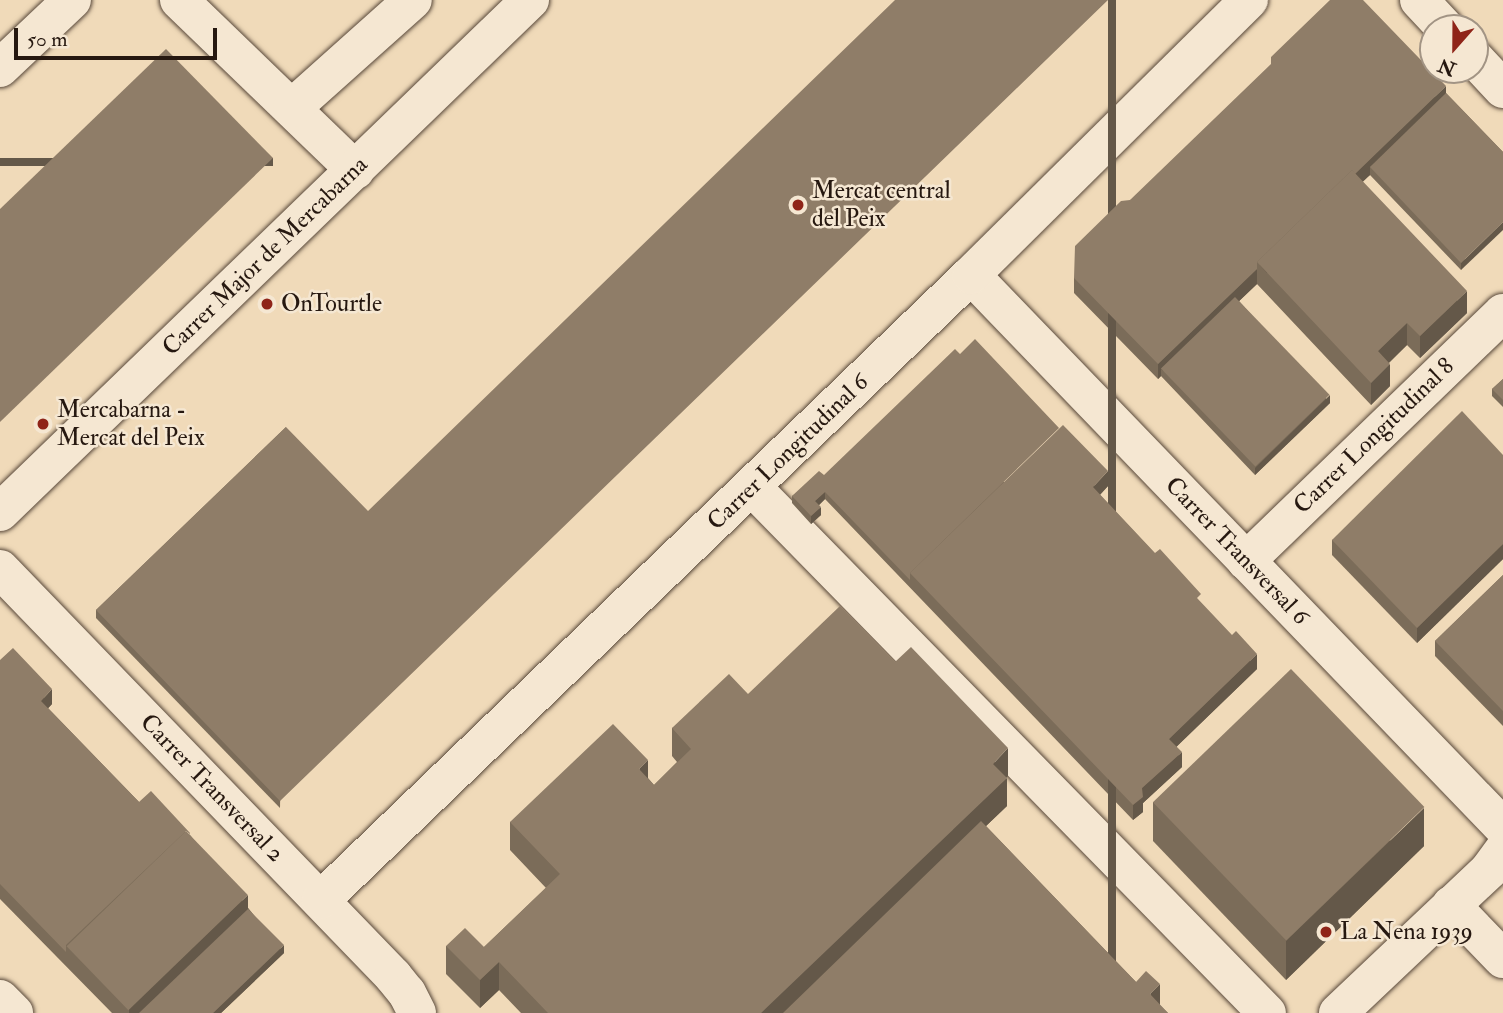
<!DOCTYPE html>
<html>
<head>
<meta charset="utf-8">
<style>
  body { margin:0 }
  #map { position:relative; width:1503px; height:1013px; overflow:hidden; background:#f0dab9; font-family:"IM FELL Double Pica",serif }
  div>[style] { position:absolute }
  .roads { filter:drop-shadow(0 0 2px #58483a) drop-shadow(0 0 2px #58483a) }
  .minor>* { height:38px; margin:-19px; padding:0 19px; transform-origin:19px; border-radius:19px; background:#f5e7d2 }
  .wall>* { inset:0; background:#7b6c59 }
  .shaded-wall>* { inset:0; background:#645849; transform-origin:0 0 }
  .building>* { inset:0; background:#8f7d68; transform-origin:0 0 }
  .dots>* { width:19px; height:19px; translate:-50% -50%; box-sizing:border-box; border:4px solid #f5e7d2; border-radius:50% }
  span { translate:-50% -50%; white-space:nowrap; text-align:center; line-height:1.15; -webkit-text-stroke:5px #f5e7d2; paint-order:stroke }
  .poi-label { font-size:24px; color:#261810 }
  .left { translate:0 -50%; text-align:left }
  .street-label { font-size:24px; color:#261810 }
  .north { position:absolute; left:1419px; top:14px; width:70px; height:70px; box-sizing:border-box; background:#f5e7d2; border:2px solid #a29484; border-radius:50%; rotate:201deg; font-size:19px; font-weight:700; line-height:28px; text-align:center; color:#261810 }
  .north::after { content:''; display:block; margin:auto; width:24px; height:32px; background:#8f2418; clip-path:polygon(50% 0,100% 100%,50% 72%,0 100%) }
  .scale { position:absolute; left:14px; top:28px; width:203px; height:32px; box-sizing:border-box; border:4px solid #261810; border-top:0; padding-left:9px; font-size:21px; line-height:24px; white-space:nowrap; color:#261810; -webkit-text-stroke:5px #f5e7d2; paint-order:stroke }
</style>
</head>
<body>
<div id="map">
  <div class="roads">
    <div class="minor">
      <div style="left:179px;top:0;width:245px;rotate:44deg"></div>
      <div style="left:1419px;top:0;width:38px;rotate:47deg"></div>
      <div style="left:1475px;top:59px;width:41px;rotate:47deg"></div>
      <div style="left:0;top:68px;width:99px;rotate:-43.4deg"></div>
      <div style="left:292px;top:108px;width:162px;rotate:-41.8deg"></div>
      <div style="left:971px;top:275px;width:767px;rotate:46.06deg"></div>
      <div style="left:752px;top:487px;width:736px;rotate:45.61deg"></div>
      <div style="left:0;top:512px;width:737px;rotate:-44.01deg"></div>
      <div style="left:1246px;top:561px;width:357px;rotate:-44deg"></div>
      <div style="left:0;top:569px;width:566px;rotate:46deg"></div>
      <div style="left:393px;top:976px;width:22px;rotate:51deg"></div>
      <div style="left:407px;top:993px;width:22px;rotate:63deg"></div>
      <div style="left:321px;top:900px;width:902px;rotate:-43.88deg"></div>
      <div style="left:971px;top:275px;width:391px;rotate:-44.7deg"></div>
      <div style="left:1451px;top:905px;width:75px;rotate:46.1deg"></div>
      <div style="left:0;top:999px;width:20px;rotate:45deg"></div>
      <div style="left:1338px;top:1013px;width:208px;rotate:-43.4deg"></div>
      <div style="left:1489px;top:870px;width:24px;rotate:-54deg"></div>
    </div>
  </div>
  <div class="wall">
    <div style="clip-path:polygon(1446px 93px,1503px 152px,1461px 270px,1370px 175px,1362px 181px,1467px 313px,1420px 358px,1407px 345px,1389px 363px,1390px 386px,1371px 405px,1257px 284px,1239px 301px,1330px 403px,1255px 475px,1161px 376px,1158px 379px,1074px 293px,1074px 278px,1130px 200px)"></div>
    <div style="clip-path:polygon(1503px 379px,1503px 407px,1492px 396px,1492px 389px)"></div>
    <div style="clip-path:polygon(286px 427px,280px 808px,96px 618px,96px 610px)"></div>
    <div style="clip-path:polygon(1503px 455px,1503px 559px,1417px 643px,1332px 555px,1332px 540px)"></div>
    <div style="clip-path:polygon(824px 475px,1108px 486px,1100px 495px,1201px 603px,1257px 669px,1176px 747px,1182px 767px,1143px 803px,1143px 812px,1133px 820px,825px 499px,819px 505px,821px 515px,811px 524px,792px 503px,792px 496px)"></div>
    <div style="clip-path:polygon(1503px 575px,1503px 726px,1435px 656px,1435px 641px)"></div>
    <div style="clip-path:polygon(0 660px,52px 704px,48px 708px,139px 802px,190px 835px,284px 953px,221px 1013px,112px 1013px,0 899px)"></div>
    <div style="clip-path:polygon(895px 662px,1008px 776px,1006px 777px,1007px 806px,986px 826px,1136px 982px,1168px 1013px,521px 1013px,499px 990px,480px 1008px,446px 974px,446px 946px,484px 947px,546px 888px,510px 850px,510px 822px,648px 778px,654px 785px,677px 762px,672px 756px,672px 728px,748px 694px)"></div>
    <div style="clip-path:polygon(1153px 802px,1424px 846px,1286px 980px,1153px 841px)"></div>
  </div>
  <div class="shaded-wall">
    <div style="left:1108px;top:0;width:8px;height:1152px"></div>
    <div style="clip-path:polygon(1446px 86px,1446px 101px,1370px 167px,1370px 175px,1267px 273px,1260px 265px)"></div>
    <div style="left:273px;top:158px;width:8px;height:380px;rotate:90deg"></div>
    <div style="clip-path:polygon(1503px 222px,1503px 230px,1461px 270px,1461px 263px)"></div>
    <div style="clip-path:polygon(1257px 269px,1257px 284px,1165px 372px,1161px 369px,1161px 376px,1158px 379px,1158px 364px)"></div>
    <div style="clip-path:polygon(1467px 291px,1467px 313px,1420px 358px,1420px 336px)"></div>
    <div style="clip-path:polygon(1407px 323px,1407px 345px,1378px 373px,1378px 351px)"></div>
    <div style="clip-path:polygon(1390px 364px,1390px 386px,1371px 405px,1371px 383px)"></div>
    <div style="clip-path:polygon(1330px 395px,1330px 403px,1255px 475px,1255px 468px)"></div>
    <div style="clip-path:polygon(1108px 471px,1108px 486px,1093px 502px,1093px 487px)"></div>
    <div style="clip-path:polygon(825px 492px,825px 499px,815px 509px,815px 501px)"></div>
    <div style="clip-path:polygon(821px 507px,821px 515px,811px 524px,811px 516px)"></div>
    <div style="clip-path:polygon(1503px 544px,1503px 559px,1417px 643px,1417px 628px)"></div>
    <div style="clip-path:polygon(1257px 654px,1257px 669px,1169px 754px,1169px 739px)"></div>
    <div style="clip-path:polygon(52px 689px,52px 704px,41px 716px,41px 701px)"></div>
    <div style="clip-path:polygon(1008px 748px,1008px 776px,999px 785px,1007px 778px,1007px 806px,790px 1013px,761px 1013px)"></div>
    <div style="clip-path:polygon(1182px 752px,1182px 767px,1143px 803px,1143px 812px,1133px 820px,1133px 805px,1142px 788px)"></div>
    <div style="clip-path:polygon(648px 760px,648px 788px,639px 769px)"></div>
    <div style="clip-path:polygon(1424px 808px,1424px 846px,1286px 980px,1286px 941px)"></div>
    <div style="clip-path:polygon(248px 895px,248px 916px,147px 1013px,129px 1013px,129px 1008px)"></div>
    <div style="clip-path:polygon(284px 945px,284px 953px,221px 1013px,213px 1013px)"></div>
    <div style="clip-path:polygon(499px 962px,499px 990px,480px 1008px,480px 980px)"></div>
    <div style="clip-path:polygon(1160px 984px,1160px 1012px,1150px 994px)"></div>
  </div>
  <div class="building">
    <div style="clip-path:polygon(895px 0,1108px 0,280px 801px,96px 610px,286px 427px,368px 511px)"></div>
    <div style="clip-path:polygon(1330px 0,1363px 0,1446px 86px,1355px 174px,1352px 170px,1257px 262px,1257px 269px,1158px 364px,1074px 278px,1075px 246px,1121px 201px,1130px 200px,1271px 64px,1271px 57px)"></div>
    <div style="clip-path:polygon(166px 49px,273px 158px,0 422px,0 209px)"></div>
    <div style="clip-path:polygon(1446px 93px,1503px 152px,1503px 222px,1461px 263px,1370px 167px)"></div>
    <div style="clip-path:polygon(1352px 170px,1467px 291px,1420px 336px,1407px 323px,1378px 351px,1390px 364px,1371px 383px,1257px 262px)"></div>
    <div style="left:1235px;top:297px;width:136px;height:103px;rotate:46deg"></div>
    <div style="clip-path:polygon(975px 339px,1059px 428px,910px 573px,910px 580px,825px 492px,815px 501px,821px 507px,811px 516px,792px 496px,819px 471px,824px 475px,955px 349px,960px 354px)"></div>
    <div style="clip-path:polygon(1503px 379px,1503px 400px,1492px 389px)"></div>
    <div style="clip-path:polygon(1462px 411px,1503px 455px,1503px 544px,1417px 628px,1332px 540px)"></div>
    <div style="clip-path:polygon(1063px 425px,1108px 471px,1093px 487px,1155px 553px,1160px 549px,1201px 594px,1197px 598px,1232px 635px,1236px 631px,1257px 654px,1169px 739px,1182px 752px,1142px 788px,1143px 797px,1133px 805px,910px 573px)"></div>
    <div style="clip-path:polygon(1503px 575px,1503px 711px,1435px 641px)"></div>
    <div style="clip-path:polygon(840px 606px,895px 662px,911px 647px,1008px 748px,993px 764px,1007px 778px,761px 1013px,548px 1013px,499px 962px,480px 980px,446px 946px,465px 928px,484px 947px,560px 874px,510px 822px,613px 724px,648px 760px,639px 769px,654px 785px,691px 749px,672px 728px,729px 674px,748px 694px)"></div>
    <div style="clip-path:polygon(13px 648px,52px 689px,41px 701px,139px 802px,151px 791px,190px 833px,190px 834px,186px 831px,66px 945px,66px 952px,0 884px,0 660px)"></div>
    <div style="left:1291px;top:669px;width:192px;height:192px;rotate:46deg"></div>
    <div style="clip-path:polygon(981px 821px,1136px 982px,1146px 971px,1160px 984px,1150px 994px,1168px 1013px,783px 1013px)"></div>
    <div style="left:186px;top:831px;width:89px;height:166px;rotate:46deg"></div>
    <div style="clip-path:polygon(248px 909px,284px 945px,213px 1013px,139px 1013px)"></div>
  </div>
  <div class="dots">
    <div style="left:798px;top:205px;background:#8f2418"></div>
    <div style="left:267px;top:304px;background:#8f2418"></div>
    <div style="left:43px;top:424px;background:#8f2418"></div>
    <div style="left:1326px;top:932px;background:#8f2418"></div>
  </div>
  <div class="poi-label">
    <span class="left" style="left:812px;top:205px">Mercat central<br>del Peix</span>
    <span class="left" style="left:281px;top:304px">OnTourtle</span>
    <span class="left" style="left:57px;top:424px">Mercabarna -<br>Mercat del Peix</span>
    <span class="left" style="left:1340px;top:932px">La Nena 1939</span>
  </div>
  <div class="street-label">
    <span style="left:265px;top:256px;rotate:-44deg">Carrer Major de Mercabarna</span>
    <span style="left:1374px;top:436px;rotate:-44deg">Carrer Longitudinal 8</span>
    <span style="left:788px;top:452px;rotate:-44deg">Carrer Longitudinal 6</span>
    <span style="left:1237px;top:551px;rotate:46deg">Carrer Transversal 6</span>
    <span style="left:212px;top:788px;rotate:46deg">Carrer Transversal 2</span>
  </div>
  <div class="north">N</div>
  <div class="scale">50 m</div>
</div>
</body>
</html>
